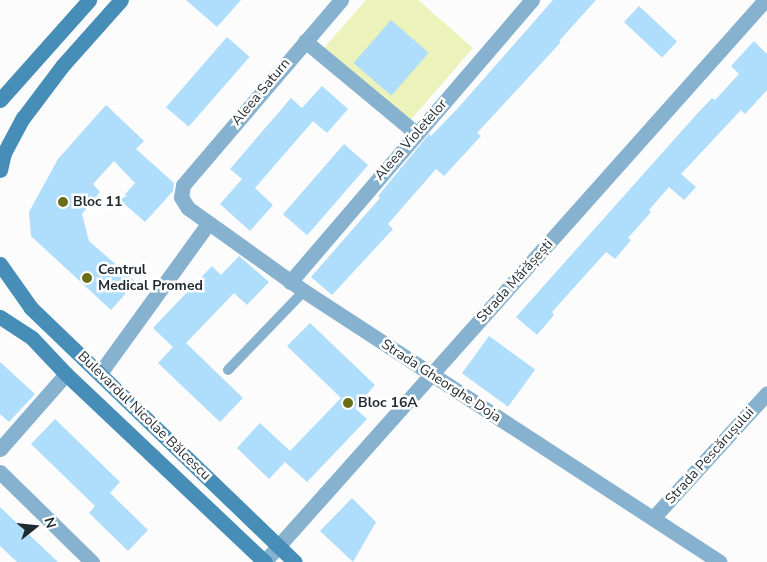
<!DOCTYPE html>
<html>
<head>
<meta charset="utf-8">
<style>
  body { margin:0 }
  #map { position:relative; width:767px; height:562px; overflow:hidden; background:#fcfcfc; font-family:"Nunito Sans",sans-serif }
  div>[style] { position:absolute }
  .green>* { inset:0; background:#ebf3ba }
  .building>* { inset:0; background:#afddfc; transform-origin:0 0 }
  .lane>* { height:10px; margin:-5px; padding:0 5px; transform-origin:5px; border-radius:5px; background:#86b2cf }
  .street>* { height:15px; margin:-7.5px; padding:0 7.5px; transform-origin:7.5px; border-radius:7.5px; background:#86b2cf }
  .secondary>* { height:15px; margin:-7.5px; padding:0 7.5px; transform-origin:7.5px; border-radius:7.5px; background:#468db7 }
  .dots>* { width:14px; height:14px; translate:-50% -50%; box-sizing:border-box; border:2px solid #fff; border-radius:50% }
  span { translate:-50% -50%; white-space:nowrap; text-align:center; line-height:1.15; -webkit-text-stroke:5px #fff; paint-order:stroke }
  .street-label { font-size:14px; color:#1f2a31 }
  .poi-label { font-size:14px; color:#1f2a31; font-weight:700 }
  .left { translate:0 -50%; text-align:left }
  .north { position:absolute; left:10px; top:502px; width:50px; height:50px; -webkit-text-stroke:4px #fff; paint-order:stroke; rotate:74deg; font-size:14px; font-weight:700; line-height:20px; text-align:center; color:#1f2a31 }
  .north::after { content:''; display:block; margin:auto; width:18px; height:22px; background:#1f2a31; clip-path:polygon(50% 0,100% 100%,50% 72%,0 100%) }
</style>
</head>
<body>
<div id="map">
  <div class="green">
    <div style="clip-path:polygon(366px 0,418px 0,473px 48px,409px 122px,324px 48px)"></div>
  </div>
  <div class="building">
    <div style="clip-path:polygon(186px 0,241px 0,217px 27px)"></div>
    <div style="clip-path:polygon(553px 0,596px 0,559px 41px,561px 42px,477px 133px,481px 136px,444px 176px,436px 169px,388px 224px,393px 229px,332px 295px,311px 277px,380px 198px,378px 196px,429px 134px,431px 136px,458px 108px)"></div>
    <div style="left:639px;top:6px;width:52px;height:22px;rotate:43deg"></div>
    <div style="left:391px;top:20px;width:50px;height:57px;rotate:41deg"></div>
    <div style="left:227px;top:37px;width:30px;height:93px;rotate:41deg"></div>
    <div style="clip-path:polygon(754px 41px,767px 54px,767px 90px,745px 114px,741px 110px,681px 174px,696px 187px,684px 200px,669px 187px,649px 210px,651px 212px,628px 238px,631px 240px,615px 259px,606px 252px,552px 312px,554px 315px,537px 335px,516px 317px,696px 115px,712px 98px,715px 100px,739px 74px,731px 66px)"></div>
    <div style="clip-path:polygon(322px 86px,348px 109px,327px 133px,313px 121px,255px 188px,273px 205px,250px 231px,220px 204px,242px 179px,230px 169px,291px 98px,302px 108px)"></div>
    <div style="clip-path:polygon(106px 105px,144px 141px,136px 149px,174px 183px,173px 191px,145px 222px,120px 200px,135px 183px,114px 161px,93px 184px,100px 192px,82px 214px,89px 241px,136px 282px,111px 310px,31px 236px,29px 212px,58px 159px)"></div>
    <div style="left:344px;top:144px;width:32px;height:93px;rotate:41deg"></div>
    <div style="clip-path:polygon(239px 256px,269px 282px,247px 305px,234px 293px,186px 343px,243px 398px,220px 422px,158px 363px,173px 347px,153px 328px,212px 266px,221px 275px)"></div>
    <div style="clip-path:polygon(310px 323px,375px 385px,355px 408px,367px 419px,307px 482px,285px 462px,269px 479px,237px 448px,260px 423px,290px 451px,341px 398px,287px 346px)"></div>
    <div style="left:489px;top:336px;width:57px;height:46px;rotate:36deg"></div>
    <div style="clip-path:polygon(0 362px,35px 394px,9px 422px,0 414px)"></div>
    <div style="clip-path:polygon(55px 419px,120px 482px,110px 493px,148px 530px,128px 551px,89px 513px,95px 506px,31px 444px)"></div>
    <div style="clip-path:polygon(352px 498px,376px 522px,353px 562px,320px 531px)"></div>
    <div style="clip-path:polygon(0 507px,58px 562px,17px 562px,0 546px)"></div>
  </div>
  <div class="lane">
    <div style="left:228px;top:370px;width:110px;rotate:-46.1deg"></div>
  </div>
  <div class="street">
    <div style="left:341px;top:0;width:243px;rotate:130.5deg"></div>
    <div style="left:183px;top:185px;width:12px;rotate:99deg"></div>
    <div style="left:181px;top:197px;width:13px;rotate:58deg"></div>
    <div style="left:188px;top:208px;width:143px;rotate:35.6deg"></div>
    <div style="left:304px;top:291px;width:496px;rotate:33.1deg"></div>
    <div style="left:305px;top:41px;width:144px;rotate:39.7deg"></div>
    <div style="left:290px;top:282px;width:372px;rotate:-49.4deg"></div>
    <div style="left:100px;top:373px;width:184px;rotate:-54.1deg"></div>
    <div style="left:0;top:449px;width:100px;rotate:-48.7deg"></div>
    <div style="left:0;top:472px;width:129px;rotate:44.4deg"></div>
    <div style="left:653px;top:518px;width:169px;rotate:-47.6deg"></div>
    <div style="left:265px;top:561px;width:751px;rotate:-48.29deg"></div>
  </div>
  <div class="secondary">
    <div style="left:0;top:100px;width:134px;rotate:-48.3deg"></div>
    <div style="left:0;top:170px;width:17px;rotate:-77deg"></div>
    <div style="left:4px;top:153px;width:40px;rotate:-62deg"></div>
    <div style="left:23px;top:118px;width:66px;rotate:-53deg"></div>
    <div style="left:63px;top:65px;width:87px;rotate:-48.3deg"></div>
    <div style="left:0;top:264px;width:54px;rotate:54.8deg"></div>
    <div style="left:31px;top:308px;width:366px;rotate:43.9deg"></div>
    <div style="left:0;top:317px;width:38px;rotate:33deg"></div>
    <div style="left:32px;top:338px;width:50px;rotate:46.6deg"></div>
    <div style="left:66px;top:374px;width:274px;rotate:43.4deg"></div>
  </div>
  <div class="dots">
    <div style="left:63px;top:202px;background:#686f16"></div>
    <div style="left:87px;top:278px;background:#686f16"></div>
    <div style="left:348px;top:403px;background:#686f16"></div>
  </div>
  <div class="street-label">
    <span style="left:261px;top:92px;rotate:-50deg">Aleea Saturn</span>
    <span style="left:411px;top:140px;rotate:-49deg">Aleea Violetelor</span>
    <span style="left:515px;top:281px;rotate:-48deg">Strada Mărășești</span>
    <span style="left:441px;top:381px;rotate:33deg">Strada Gheorghe Doja</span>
    <span style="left:144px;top:416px;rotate:44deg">Bulevardul Nicolae Bălcescu</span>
    <span style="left:710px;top:456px;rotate:-48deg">Strada Pescărușului</span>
  </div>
  <div class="poi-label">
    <span class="left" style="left:73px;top:202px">Bloc 11</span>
    <span class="left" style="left:98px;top:278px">Centrul<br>Medical Promed</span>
    <span class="left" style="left:358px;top:403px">Bloc 16A</span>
  </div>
  <div class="north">N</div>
</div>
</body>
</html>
